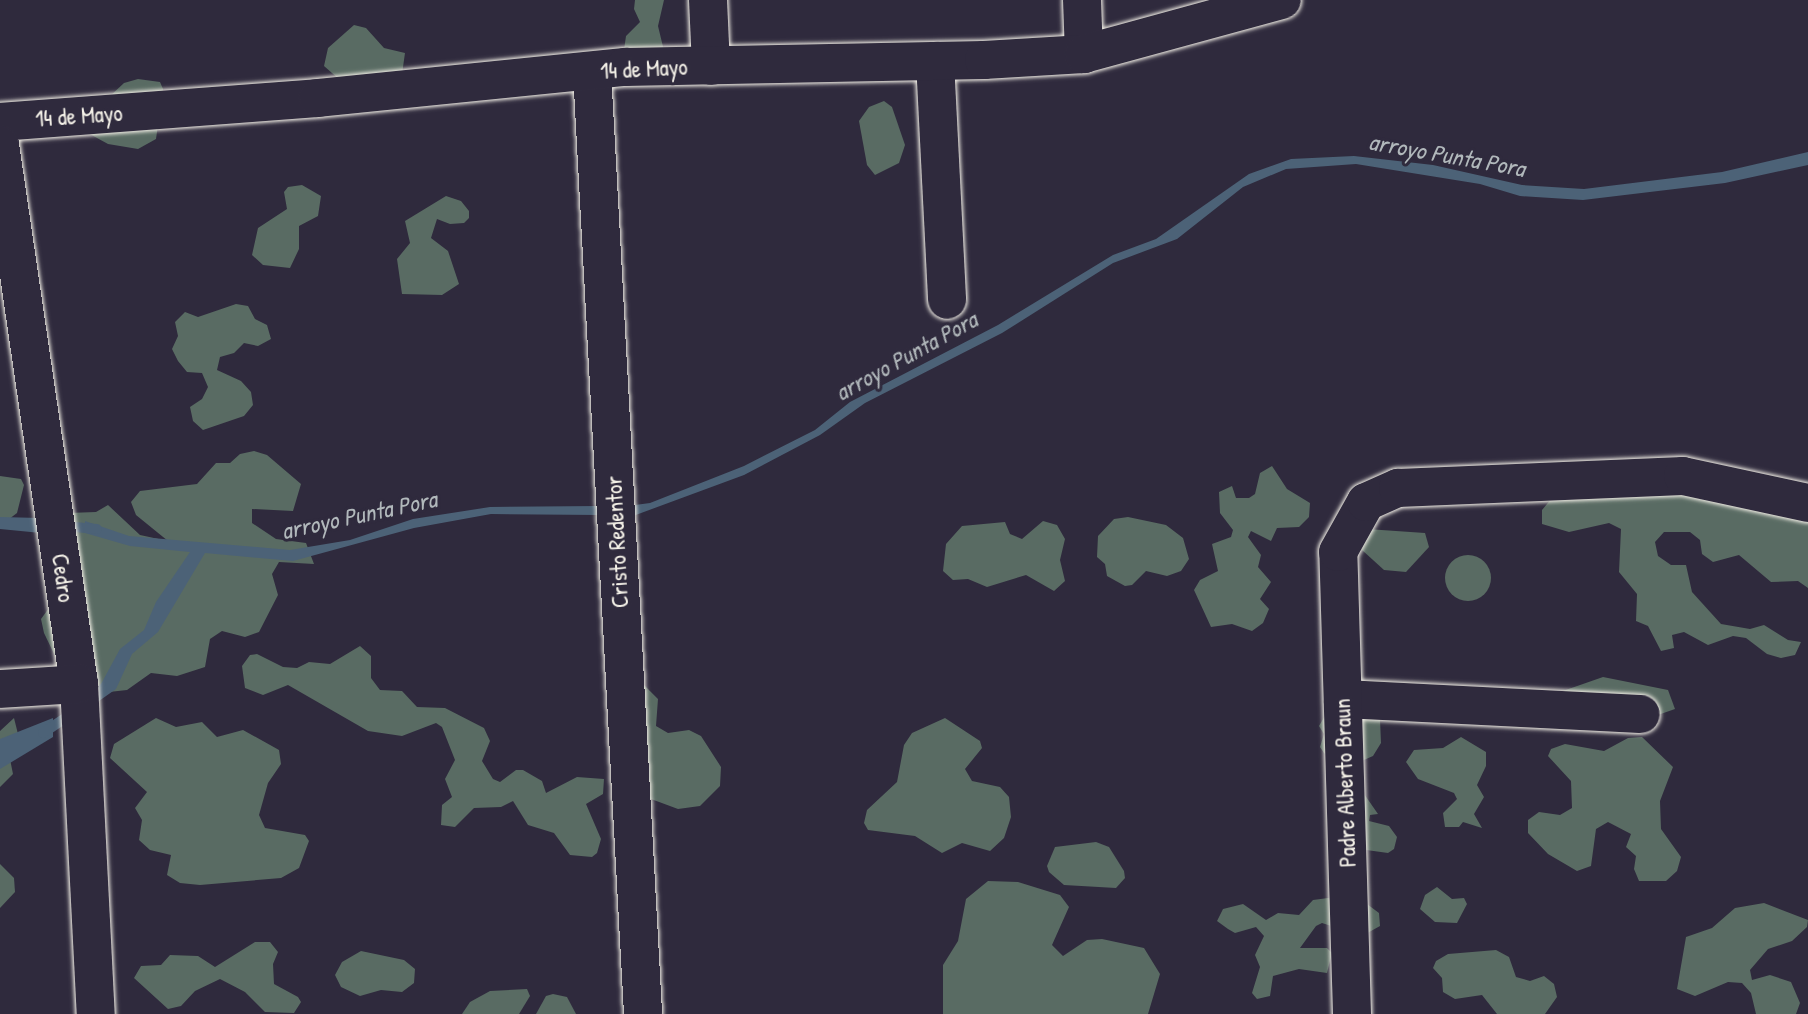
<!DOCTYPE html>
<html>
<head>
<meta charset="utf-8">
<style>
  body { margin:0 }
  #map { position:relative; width:1808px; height:1014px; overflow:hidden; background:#2f2a3d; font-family:"Patrick Hand",sans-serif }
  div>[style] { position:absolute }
  .green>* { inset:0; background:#596b63 }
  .round { border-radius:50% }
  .water>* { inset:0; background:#4c6277 }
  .stream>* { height:10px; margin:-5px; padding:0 5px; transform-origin:5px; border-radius:5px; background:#4c6277 }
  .roads { filter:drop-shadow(0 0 2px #f4f1e8) drop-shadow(0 0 2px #f4f1e8) }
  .minor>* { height:38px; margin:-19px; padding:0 19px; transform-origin:19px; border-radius:19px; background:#2f2a3d }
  span { translate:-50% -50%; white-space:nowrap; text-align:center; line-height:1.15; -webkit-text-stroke:6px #2f2a3d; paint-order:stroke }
  .street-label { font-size:23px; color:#f4f1e8 }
  .water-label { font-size:24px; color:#b1b8bb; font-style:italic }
</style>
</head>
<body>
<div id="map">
  <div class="green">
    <div style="clip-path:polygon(635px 0,664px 0,658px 26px,665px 55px,624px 50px,626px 36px,640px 22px,634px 9px)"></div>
    <div style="clip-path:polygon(354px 25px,366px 28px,384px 48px,405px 53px,402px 74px,340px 80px,324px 66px,328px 48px)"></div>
    <div style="clip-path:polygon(138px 79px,160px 82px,163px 89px,156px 139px,138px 149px,108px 144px,77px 127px,124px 83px)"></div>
    <div style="clip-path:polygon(884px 101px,892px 107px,905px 145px,899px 163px,875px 175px,867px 165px,859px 121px,869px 107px)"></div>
    <div style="clip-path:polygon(302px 185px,321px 196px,318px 216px,299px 226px,299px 249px,290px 268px,263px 265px,252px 255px,258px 228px,287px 209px,284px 192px,288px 187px)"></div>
    <div style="clip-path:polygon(446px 196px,461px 201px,469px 211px,469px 218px,464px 223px,450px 224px,437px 219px,431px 238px,448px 251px,459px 284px,442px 295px,402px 294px,397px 259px,410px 243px,405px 221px)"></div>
    <div style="clip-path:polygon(236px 304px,248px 306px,255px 319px,267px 325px,271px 339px,258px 346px,244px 343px,234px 353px,220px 357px,217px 370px,241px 381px,251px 392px,253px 405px,244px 416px,203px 430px,193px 421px,190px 407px,202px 399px,208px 387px,202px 373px,187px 372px,178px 361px,172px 349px,178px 336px,175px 322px,185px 312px,198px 317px)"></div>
    <div style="clip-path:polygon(254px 451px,267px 455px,301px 484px,293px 511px,252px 509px,252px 523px,276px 539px,306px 543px,314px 564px,279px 562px,272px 574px,278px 595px,259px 632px,245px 637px,222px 631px,210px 639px,205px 667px,177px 676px,151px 673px,127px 690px,100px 693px,56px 658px,44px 633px,41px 619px,57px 597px,68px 513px,96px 512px,108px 505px,140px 535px,168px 541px,136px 515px,131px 502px,140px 491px,197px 484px,216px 463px,230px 463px,240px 454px)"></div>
    <div style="clip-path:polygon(1272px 466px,1287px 489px,1310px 503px,1309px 517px,1299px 527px,1277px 528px,1271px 541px,1251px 531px,1248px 537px,1261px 555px,1258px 567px,1271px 582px,1260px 599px,1269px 609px,1263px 623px,1252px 631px,1232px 624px,1211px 627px,1194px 590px,1200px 580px,1218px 571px,1212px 544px,1231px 537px,1233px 530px,1220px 513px,1219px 492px,1232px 486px,1236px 498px,1249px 498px,1255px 494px,1260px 473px)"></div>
    <div style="clip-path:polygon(0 476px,21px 479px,24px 485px,17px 513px,0 526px)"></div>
    <div style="clip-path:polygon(1675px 494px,1808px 507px,1808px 588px,1798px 581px,1771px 582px,1739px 555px,1713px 562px,1702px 554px,1700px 540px,1690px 532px,1664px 532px,1655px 542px,1658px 556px,1671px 565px,1686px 565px,1692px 592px,1721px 624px,1750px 629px,1764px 625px,1788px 640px,1801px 642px,1795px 655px,1781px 658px,1767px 654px,1746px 638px,1733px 636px,1708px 645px,1684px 632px,1672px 635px,1674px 648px,1661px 651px,1648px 626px,1636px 621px,1637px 594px,1619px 572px,1621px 529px,1609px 523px,1569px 532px,1542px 524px,1542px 510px,1552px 498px)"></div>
    <div style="clip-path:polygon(1128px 517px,1166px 525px,1183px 538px,1189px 559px,1181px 571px,1167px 576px,1146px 571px,1132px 585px,1125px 586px,1107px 576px,1105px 564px,1097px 557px,1098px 536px,1114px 519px)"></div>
    <div style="clip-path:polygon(1043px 521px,1057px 525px,1065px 539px,1060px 560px,1065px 581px,1054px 591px,1026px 575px,987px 587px,968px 579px,953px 580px,943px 571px,946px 544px,962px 526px,1005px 522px,1010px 534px,1022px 539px)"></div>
    <div style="clip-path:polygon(1367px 529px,1425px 533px,1429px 547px,1406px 572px,1384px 570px,1362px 550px)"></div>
    <div class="round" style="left:1445px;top:555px;width:46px;height:46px"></div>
    <div style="clip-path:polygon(360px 646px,371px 656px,371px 678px,380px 690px,402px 691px,417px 707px,445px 708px,484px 728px,490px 741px,482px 761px,493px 779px,500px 782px,516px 770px,523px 770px,542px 781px,546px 793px,577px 777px,604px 779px,603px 794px,586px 804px,601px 839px,597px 853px,592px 857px,570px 855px,554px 833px,528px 825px,513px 801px,501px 807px,474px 808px,455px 827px,441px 825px,442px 805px,452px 797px,445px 779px,455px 760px,442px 727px,436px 723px,402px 736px,368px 731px,288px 685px,263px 695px,245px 688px,242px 666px,250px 655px,257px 654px,283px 667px,297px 668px,309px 662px,330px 664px)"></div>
    <div style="clip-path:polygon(1603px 677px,1668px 690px,1675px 709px,1655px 716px,1560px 692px)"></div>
    <div style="clip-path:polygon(644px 685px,658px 699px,656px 726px,668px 733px,689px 730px,701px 736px,721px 767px,720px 786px,700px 806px,678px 809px,643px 796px)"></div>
    <div style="clip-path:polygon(1326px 714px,1380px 719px,1381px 743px,1373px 756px,1357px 763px,1334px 760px,1324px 753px,1320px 747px,1324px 734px,1319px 726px)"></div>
    <div style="clip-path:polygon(14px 718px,19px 738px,10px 759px,13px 774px,0 787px,0 731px)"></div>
    <div style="clip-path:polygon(156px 718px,176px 727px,202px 722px,217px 737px,243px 730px,279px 750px,281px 764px,268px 783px,259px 815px,265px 828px,305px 835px,309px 841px,299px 868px,281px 878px,200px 885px,180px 883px,167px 875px,171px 855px,150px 850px,139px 840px,142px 820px,135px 808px,147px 792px,110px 758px,114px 744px)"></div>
    <div style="clip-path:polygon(945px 718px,980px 741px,982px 748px,965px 769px,972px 781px,1000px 787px,1009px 797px,1011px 817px,1004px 838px,990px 851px,962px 843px,942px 853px,915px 836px,868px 830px,864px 823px,867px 810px,897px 782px,904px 745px,912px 733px)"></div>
    <div style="clip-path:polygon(1461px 737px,1486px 752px,1486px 766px,1477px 785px,1484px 797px,1474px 814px,1482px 828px,1463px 822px,1459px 827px,1445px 827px,1443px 813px,1457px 799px,1454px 793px,1418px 779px,1406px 762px,1414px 750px,1443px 748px)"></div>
    <div style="clip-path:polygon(1642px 737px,1673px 767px,1660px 801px,1661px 829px,1681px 857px,1677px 871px,1666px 881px,1639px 881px,1634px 869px,1636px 856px,1626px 847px,1631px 834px,1608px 822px,1596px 829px,1591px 866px,1577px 871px,1548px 854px,1528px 833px,1528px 820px,1539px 812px,1560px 815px,1572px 808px,1571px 781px,1548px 756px,1551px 749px,1565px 744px,1604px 751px,1628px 738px)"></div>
    <div style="clip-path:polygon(1362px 791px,1378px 814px,1370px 815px,1369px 821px,1389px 826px,1397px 837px,1394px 849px,1388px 853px,1352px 848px)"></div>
    <div style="clip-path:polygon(1096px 842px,1109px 847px,1124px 871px,1125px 878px,1116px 888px,1064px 885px,1049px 872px,1047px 866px,1055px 847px)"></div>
    <div style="clip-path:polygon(0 864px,14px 878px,15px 892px,0 908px)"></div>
    <div style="clip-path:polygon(988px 881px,1018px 882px,1060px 895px,1069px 907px,1052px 945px,1063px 956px,1087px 940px,1102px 939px,1144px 948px,1160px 974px,1148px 1014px,943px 1014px,943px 965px,958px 941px,966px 899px)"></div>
    <div style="clip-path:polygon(1437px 887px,1452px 899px,1464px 898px,1467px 904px,1457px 923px,1435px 922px,1420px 909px,1425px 895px)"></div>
    <div style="clip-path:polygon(1328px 898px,1367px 904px,1379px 913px,1380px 926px,1362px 936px,1322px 923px,1316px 926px,1300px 948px,1327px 948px,1332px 953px,1327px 973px,1299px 969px,1273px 976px,1270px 996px,1257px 999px,1252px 993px,1260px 967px,1255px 955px,1264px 936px,1256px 927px,1235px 933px,1228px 929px,1217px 921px,1223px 909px,1243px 904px,1266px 920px,1278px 913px,1299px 915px,1313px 900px)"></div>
    <div style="clip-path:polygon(1764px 903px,1808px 920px,1807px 927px,1792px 941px,1768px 949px,1750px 970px,1752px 980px,1770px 975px,1791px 982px,1800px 1003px,1796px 1014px,1756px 1014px,1751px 993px,1742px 983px,1728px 982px,1695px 996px,1677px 989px,1686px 937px,1712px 928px,1735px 908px)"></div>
    <div style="clip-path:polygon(255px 942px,270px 942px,278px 952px,273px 964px,274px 984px,298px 997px,301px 1002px,294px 1013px,265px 1012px,245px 992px,220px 979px,195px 991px,181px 1006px,168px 1009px,134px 978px,141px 966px,161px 965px,170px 955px,198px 956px,215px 967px)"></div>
    <div style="clip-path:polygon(1496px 950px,1509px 957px,1516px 977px,1530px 981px,1544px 976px,1554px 984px,1557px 997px,1545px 1014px,1497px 1014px,1482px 995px,1455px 999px,1443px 992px,1442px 978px,1433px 968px,1436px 961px,1448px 954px)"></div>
    <div style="clip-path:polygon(361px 951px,404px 960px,415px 969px,414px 983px,402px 992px,381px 990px,360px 996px,341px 987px,335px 975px,342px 962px)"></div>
    <div style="clip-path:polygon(527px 989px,530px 996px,519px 1014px,462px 1014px,470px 1002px,490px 991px)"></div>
    <div style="clip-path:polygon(553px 994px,567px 997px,576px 1014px,536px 1014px,546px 996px)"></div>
  </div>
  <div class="water">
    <div style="clip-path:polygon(1808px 152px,1808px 165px,1725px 183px,1583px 200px,1520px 196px,1480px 184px,1356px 164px,1286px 169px,1243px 187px,1177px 239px,1113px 263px,1002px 333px,865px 403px,820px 435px,744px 475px,633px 516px,635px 505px,650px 503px,744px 466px,815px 430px,850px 402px,998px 325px,1113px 255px,1156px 239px,1249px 174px,1291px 159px,1354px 156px,1433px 165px,1522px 185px,1584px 189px,1722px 172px)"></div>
    <div style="clip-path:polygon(599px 506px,599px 515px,491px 514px,414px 528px,293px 561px,205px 553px,158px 632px,132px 654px,116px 689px,89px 708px,86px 698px,101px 684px,120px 649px,144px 630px,156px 602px,190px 552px,130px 546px,85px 533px,85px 521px,129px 536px,290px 550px,350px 540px,413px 519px,490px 507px)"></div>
    <div style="clip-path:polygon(0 517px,40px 518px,41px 533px,0 529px)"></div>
    <div style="clip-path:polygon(53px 718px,53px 737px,0 769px,0 739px)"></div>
  </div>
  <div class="stream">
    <div style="left:63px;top:526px;width:34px;rotate:5deg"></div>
    <div style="left:43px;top:733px;width:34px;rotate:-34deg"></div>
  </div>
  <div class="roads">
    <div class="minor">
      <div style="left:708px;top:0;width:66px;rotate:87.4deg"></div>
      <div style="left:1082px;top:0;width:54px;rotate:87.9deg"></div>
      <div style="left:935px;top:61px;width:239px;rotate:87.1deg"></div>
      <div style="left:592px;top:71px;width:944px;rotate:86.9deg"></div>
      <div style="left:0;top:122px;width:319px;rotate:-4.3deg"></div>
      <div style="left:318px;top:98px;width:309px;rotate:-5.8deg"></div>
      <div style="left:625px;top:67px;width:359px;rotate:-1.1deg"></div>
      <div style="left:984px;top:60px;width:100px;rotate:-3.4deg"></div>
      <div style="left:1084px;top:54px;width:205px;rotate:-15.3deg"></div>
      <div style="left:0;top:145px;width:545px;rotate:81.66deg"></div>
      <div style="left:79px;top:684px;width:330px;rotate:87.1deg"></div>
      <div style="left:0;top:689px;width:79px;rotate:-3.6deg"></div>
      <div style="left:1343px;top:699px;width:298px;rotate:2.9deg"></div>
      <div style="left:1352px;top:1014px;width:462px;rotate:-91.7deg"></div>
      <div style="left:1338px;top:552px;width:57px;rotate:-60.8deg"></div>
      <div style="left:1366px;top:502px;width:35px;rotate:-24deg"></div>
      <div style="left:1398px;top:488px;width:285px;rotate:-2.4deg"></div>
      <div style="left:1683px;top:476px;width:128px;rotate:12.2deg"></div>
    </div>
  </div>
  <div class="street-label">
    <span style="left:644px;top:69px;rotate:-3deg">14 de Mayo</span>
    <span style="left:79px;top:116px;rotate:-4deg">14 de Mayo</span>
    <span style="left:617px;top:542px;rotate:-93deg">Cristo Redentor</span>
    <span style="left:63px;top:578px;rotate:82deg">Cedro</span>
    <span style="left:1345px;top:783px;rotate:-92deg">Padre Alberto Braun</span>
  </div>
  <div class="water-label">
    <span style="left:1447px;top:155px;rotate:10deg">arroyo Punta Pora</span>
    <span style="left:906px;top:356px;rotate:-29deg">arroyo Punta Pora</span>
    <span style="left:359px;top:515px;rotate:-12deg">arroyo Punta Pora</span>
  </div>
</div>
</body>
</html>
